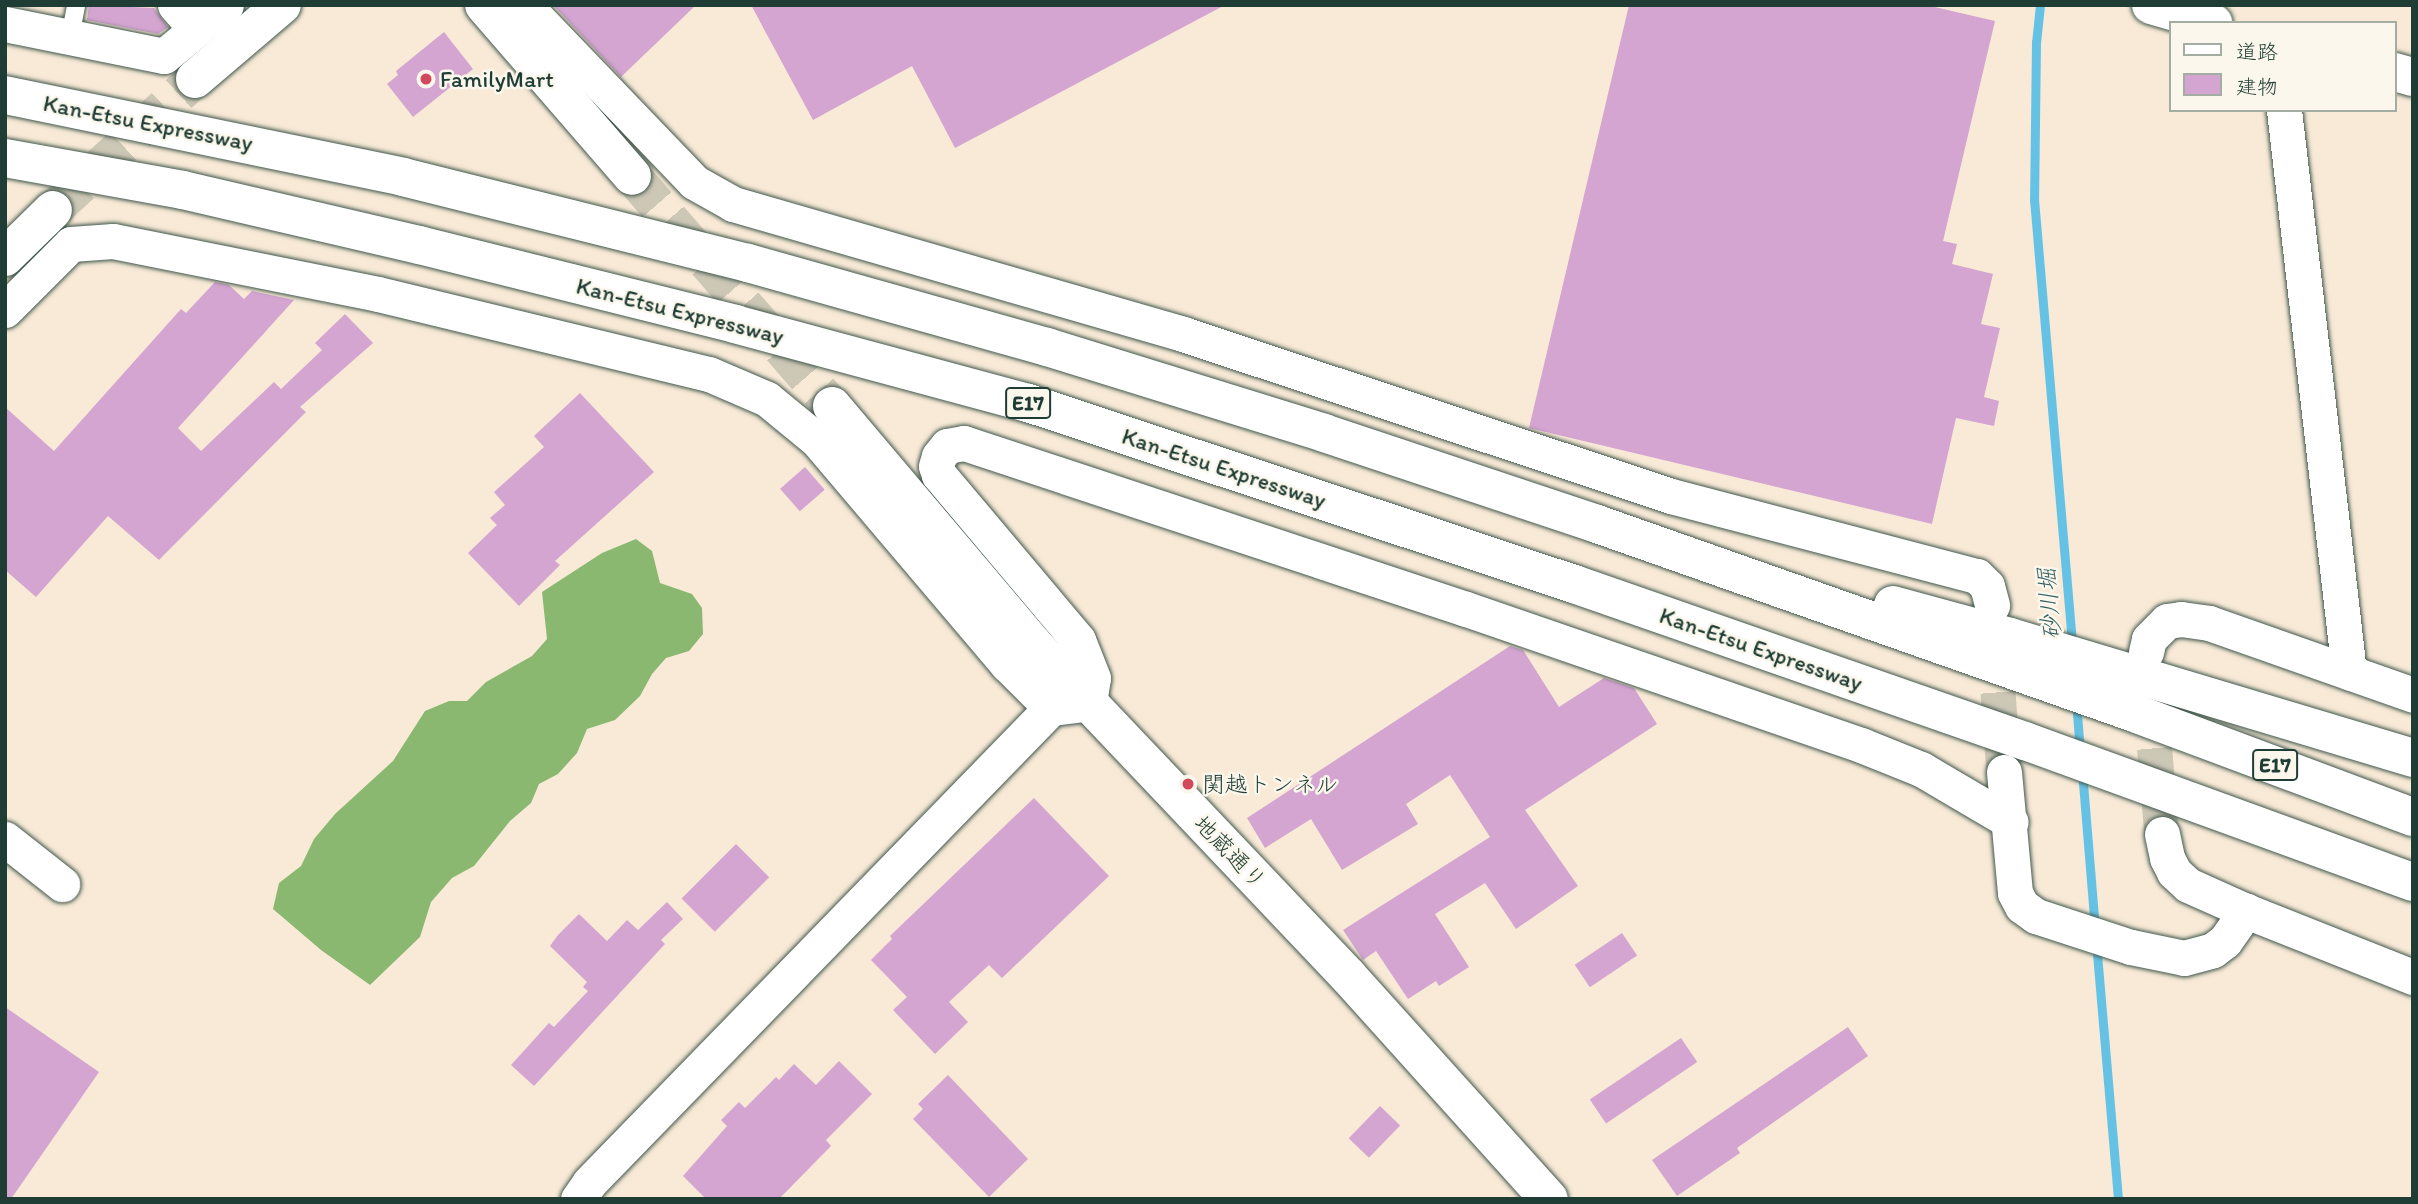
<!DOCTYPE html>
<html>
<head>
<meta charset="utf-8">
<style>
  body { margin:0 }
  #map { position:relative; width:2418px; height:1204px; overflow:hidden; background:#f8ead7; font-family:Itim,"Klee One",sans-serif }
  div>[style] { position:absolute }
  .forest>* { inset:0; background:#8bb871 }
  .stream>* { height:9px; margin:-4.5px; padding:0 4.5px; transform-origin:4.5px; border-radius:4.5px; background:#66c2e4 }
  .building>* { inset:0; background:#d4a5d1; transform-origin:0 0 }
  .street-tunnel>* { height:35px; margin-top:-17.5px; transform-origin:0; background:repeating-linear-gradient(90deg,#cdc7b6 0 35px,transparent 0 53px) }
  .secondary-tunnel>* { height:38px; margin-top:-19px; transform-origin:0; background:repeating-linear-gradient(90deg,#cdc7b6 0 38px,transparent 0 57px) }
  .roads { filter:drop-shadow(0 0 2px #40574c) drop-shadow(0 0 2px #40574c) }
  .lane>* { height:18px; margin:-9px; padding:0 9px; transform-origin:9px; border-radius:9px; background:#fff }
  .street>* { height:35px; margin:-17.5px; padding:0 17.5px; transform-origin:17.5px; border-radius:17.5px; background:#fff }
  .secondary>* { height:38px; margin:-19px; padding:0 19px; transform-origin:19px; border-radius:19px; background:#fff }
  .highway>* { height:38px; margin:-19px; padding:0 19px; transform-origin:19px; border-radius:19px; background:#fff }
  .dots>* { width:19px; height:19px; translate:-50% -50%; box-sizing:border-box; border:4px solid #fbf7ec; border-radius:50% }
  span { translate:-50% -50%; white-space:nowrap; text-align:center; line-height:1.15; -webkit-text-stroke:5px #fbf7ec; paint-order:stroke }
  .shield-label span { padding:2px 5px; background:#fbf7ec; border:2px solid; border-radius:5px; -webkit-text-stroke-width:0 }
  .shield-label { font-size:21px; color:#1f3d34; font-weight:700 }
  .poi-label { font-size:23px; color:#1f3d34 }
  .left { translate:0 -50%; text-align:left }
  .street-label { font-size:23px; color:#1f3d34 }
  .water-label { font-size:24px; color:#315e60; font-style:italic }
  .frame { position:absolute; inset:0; border:7px solid #1f3d34; pointer-events:none }
  .legend { position:absolute; left:2169px; top:21px; width:228px; height:91px; box-sizing:border-box; background:#fbf7ec; border:2px solid #a3ada2; margin:0; padding:9px 12px; list-style:none; font-size:21px; color:#1f3d34 }
  .legend li { display:flex; align-items:center; gap:14px; height:35px }
  .legend b { width:35px; border:2px solid #a3ada2 }
</style>
</head>
<body>
<div id="map">
  <div class="forest">
    <div style="clip-path:polygon(636px 539px,652px 551px,660px 583px,692px 594px,702px 608px,703px 634px,689px 651px,666px 658px,652px 674px,640px 696px,615px 720px,587px 729px,577px 753px,558px 774px,539px 784px,531px 803px,510px 821px,474px 866px,452px 878px,431px 902px,420px 937px,370px 985px,321px 950px,273px 909px,279px 883px,301px 866px,314px 839px,335px 814px,393px 761px,425px 711px,449px 701px,467px 701px,486px 682px,532px 656px,547px 639px,542px 592px,602px 553px)"></div>
  </div>
  <div class="stream">
    <div style="left:2040px;top:5px;width:37px;rotate:96deg"></div>
    <div style="left:2036px;top:42px;width:157px;rotate:90.7deg"></div>
    <div style="left:2034px;top:199px;width:449px;rotate:85.1deg"></div>
    <div style="left:2076px;top:702px;width:49px;rotate:85.3deg"></div>
    <div style="left:2082px;top:771px;width:158px;rotate:85.3deg"></div>
    <div style="left:2096px;top:942px;width:258px;rotate:85.1deg"></div>
  </div>
  <div class="building">
    <div style="clip-path:polygon(89px 5px,154px 8px,168px 27px,158px 34px,87px 20px)"></div>
    <div style="clip-path:polygon(553px 5px,696px 5px,621px 77px)"></div>
    <div style="clip-path:polygon(751px 5px,1225px 5px,955px 148px,912px 66px,813px 120px)"></div>
    <div style="clip-path:polygon(1629px 5px,1926px 5px,1995px 21px,1943px 241px,1957px 244px,1952px 264px,1993px 274px,1981px 324px,2000px 328px,1984px 397px,1999px 401px,1994px 426px,1956px 418px,1932px 524px,1529px 428px)"></div>
    <div style="clip-path:polygon(444px 32px,473px 69px,413px 117px,387px 84px,398px 75px,396px 71px)"></div>
    <div style="clip-path:polygon(215px 282px,229px 285px,244px 299px,252px 291px,294px 300px,178px 428px,201px 451px,274px 382px,281px 389px,322px 350px,315px 343px,345px 314px,373px 343px,300px 407px,306px 412px,159px 560px,108px 516px,36px 597px,5px 570px,5px 407px,54px 451px,181px 309px,186px 313px)"></div>
    <div style="clip-path:polygon(580px 393px,654px 472px,555px 561px,560px 565px,519px 606px,468px 553px,497px 525px,490px 518px,505px 505px,494px 492px,544px 447px,534px 436px)"></div>
    <div style="left:805px;top:467px;width:30px;height:33px;rotate:49deg"></div>
    <div style="clip-path:polygon(1510px 646px,1523px 650px,1559px 707px,1604px 678px,1634px 688px,1657px 724px,1525px 810px,1578px 886px,1516px 929px,1485px 883px,1435px 914px,1469px 967px,1439px 986px,1436px 981px,1408px 999px,1376px 951px,1363px 960px,1343px 930px,1490px 837px,1450px 775px,1406px 804px,1418px 824px,1342px 870px,1311px 819px,1265px 848px,1247px 818px)"></div>
    <div style="clip-path:polygon(1034px 798px,1109px 876px,1002px 978px,989px 965px,949px 1002px,968px 1022px,935px 1054px,893px 1010px,907px 997px,871px 960px,892px 939px,890px 936px)"></div>
    <div style="left:736px;top:844px;width:47px;height:77px;rotate:45deg"></div>
    <div style="clip-path:polygon(667px 902px,683px 919px,661px 940px,665px 944px,534px 1086px,511px 1065px,549px 1023px,554px 1027px,588px 991px,583px 987px,587px 982px,550px 946px,558px 935px,579px 914px,607px 941px,627px 920px,638px 930px)"></div>
    <div style="left:1622px;top:933px;width:27px;height:57px;rotate:56deg"></div>
    <div style="clip-path:polygon(5px 1007px,99px 1072px,11px 1199px,5px 1199px)"></div>
    <div style="clip-path:polygon(1848px 1027px,1868px 1056px,1737px 1148px,1740px 1153px,1677px 1196px,1652px 1160px)"></div>
    <div style="left:1681px;top:1038px;width:29px;height:110px;rotate:56deg"></div>
    <div style="clip-path:polygon(839px 1061px,872px 1094px,826px 1140px,831px 1146px,779px 1199px,706px 1199px,683px 1176px,727px 1126px,721px 1120px,739px 1102px,745px 1108px,776px 1077px,779px 1080px,794px 1064px,816px 1085px)"></div>
    <div style="clip-path:polygon(948px 1075px,1028px 1159px,989px 1197px,913px 1119px,923px 1109px,918px 1104px)"></div>
    <div style="left:1380px;top:1106px;width:28px;height:45px;rotate:44deg"></div>
  </div>
  <div class="street-tunnel">
    <div style="left:1994px;top:639px;width:133px;rotate:85.7deg"></div>
    <div style="left:2150px;top:695px;width:140px;rotate:85.1deg"></div>
  </div>
  <div class="secondary-tunnel">
    <div style="left:632px;top:176px;width:305px;rotate:49deg"></div>
    <div style="left:53px;top:210px;width:193px;rotate:-42.7deg"></div>
  </div>
  <div class="roads">
    <div class="lane">
      <div style="left:70px;top:37px;width:33px;rotate:-79deg"></div>
    </div>
    <div class="street">
      <div style="left:175px;top:5px;width:32px;rotate:49deg"></div>
      <div style="left:494px;top:17px;width:40px;rotate:-2.9deg"></div>
      <div style="left:534px;top:15px;width:231px;rotate:46.2deg"></div>
      <div style="left:694px;top:182px;width:45px;rotate:29.4deg"></div>
      <div style="left:733px;top:204px;width:468px;rotate:16.1deg"></div>
      <div style="left:1183px;top:334px;width:514px;rotate:18.36deg"></div>
      <div style="left:1671px;top:496px;width:316px;rotate:14.7deg"></div>
      <div style="left:1977px;top:576px;width:14px;rotate:45deg"></div>
      <div style="left:1987px;top:586px;width:20px;rotate:75deg"></div>
      <div style="left:5px;top:24px;width:162px;rotate:11.4deg"></div>
      <div style="left:164px;top:56px;width:80px;rotate:-39.4deg"></div>
      <div style="left:2284px;top:110px;width:566px;rotate:83.4deg"></div>
      <div style="left:5px;top:310px;width:93px;rotate:-45deg"></div>
      <div style="left:71px;top:244px;width:42px;rotate:-4.1deg"></div>
      <div style="left:113px;top:241px;width:270px;rotate:11.3deg"></div>
      <div style="left:378px;top:294px;width:341px;rotate:13.6deg"></div>
      <div style="left:709px;top:374px;width:63px;rotate:23.3deg"></div>
      <div style="left:767px;top:399px;width:65px;rotate:39.4deg"></div>
      <div style="left:817px;top:440px;width:294px;rotate:49.7deg"></div>
      <div style="left:1007px;top:664px;width:62px;rotate:45deg"></div>
      <div style="left:2146px;top:652px;width:13px;rotate:-77deg"></div>
      <div style="left:2149px;top:639px;width:25px;rotate:-45deg"></div>
      <div style="left:2167px;top:621px;width:14px;rotate:-8deg"></div>
      <div style="left:2181px;top:619px;width:28px;rotate:8deg"></div>
      <div style="left:2209px;top:623px;width:216px;rotate:19.4deg"></div>
      <div style="left:2004px;top:772px;width:121px;rotate:84.8deg"></div>
      <div style="left:2015px;top:893px;width:15px;rotate:62deg"></div>
      <div style="left:2022px;top:906px;width:17px;rotate:36deg"></div>
      <div style="left:2036px;top:916px;width:100px;rotate:18.1deg"></div>
      <div style="left:2131px;top:947px;width:54px;rotate:11.7deg"></div>
      <div style="left:2184px;top:958px;width:30px;rotate:-15deg"></div>
      <div style="left:2213px;top:950px;width:15px;rotate:-37deg"></div>
      <div style="left:2225px;top:941px;width:37px;rotate:-55deg"></div>
      <div style="left:2162px;top:834px;width:25px;rotate:78deg"></div>
      <div style="left:2167px;top:858px;width:16px;rotate:63deg"></div>
      <div style="left:2174px;top:872px;width:19px;rotate:43deg"></div>
      <div style="left:2188px;top:885px;width:64px;rotate:24.1deg"></div>
      <div style="left:2246px;top:911px;width:180px;rotate:21.6deg"></div>
      <div style="left:5px;top:839px;width:73px;rotate:38.3deg"></div>
      <div style="left:578px;top:1199px;width:19px;rotate:-55deg"></div>
      <div style="left:589px;top:1183px;width:663px;rotate:-45.79deg"></div>
      <div style="left:1051px;top:708px;width:38px;rotate:-7deg"></div>
      <div style="left:1089px;top:703px;width:25px;rotate:-81deg"></div>
      <div style="left:1093px;top:678px;width:41px;rotate:-111.5deg"></div>
      <div style="left:1078px;top:640px;width:216px;rotate:-130.1deg"></div>
      <div style="left:939px;top:475px;width:9px;rotate:-108deg"></div>
      <div style="left:936px;top:466px;width:10px;rotate:-73deg"></div>
      <div style="left:939px;top:456px;width:13px;rotate:-51deg"></div>
      <div style="left:947px;top:446px;width:17px;rotate:-10deg"></div>
      <div style="left:964px;top:443px;width:529px;rotate:18.3deg"></div>
      <div style="left:1466px;top:609px;width:418px;rotate:19deg"></div>
      <div style="left:1861px;top:745px;width:65px;rotate:21.8deg"></div>
      <div style="left:1921px;top:769px;width:104px;rotate:30.5deg"></div>
    </div>
    <div class="secondary">
      <div style="left:484px;top:5px;width:226px;rotate:49.1deg"></div>
      <div style="left:2151px;top:5px;width:65px;rotate:16.2deg"></div>
      <div style="left:2395px;top:72px;width:19px;rotate:16deg"></div>
      <div style="left:195px;top:79px;width:114px;rotate:-40.4deg"></div>
      <div style="left:5px;top:257px;width:67px;rotate:-44.4deg"></div>
      <div style="left:832px;top:406px;width:313px;rotate:49.8deg"></div>
      <div style="left:1034px;top:645px;width:456px;rotate:46.5deg"></div>
      <div style="left:1348px;top:976px;width:300px;rotate:48deg"></div>
    </div>
    <div class="highway">
      <div style="left:5px;top:95px;width:406px;rotate:11.6deg"></div>
      <div style="left:403px;top:177px;width:356px;rotate:14deg"></div>
      <div style="left:748px;top:263px;width:311px;rotate:15.7deg"></div>
      <div style="left:1047px;top:347px;width:290px;rotate:17.2deg"></div>
      <div style="left:1324px;top:433px;width:288px;rotate:18.4deg"></div>
      <div style="left:1597px;top:524px;width:572px;rotate:19.38deg"></div>
      <div style="left:2137px;top:714px;width:295px;rotate:20.5deg"></div>
      <div style="left:5px;top:158px;width:181px;rotate:10.2deg"></div>
      <div style="left:183px;top:190px;width:242px;rotate:13.1deg"></div>
      <div style="left:419px;top:245px;width:326px;rotate:14deg"></div>
      <div style="left:735px;top:324px;width:303px;rotate:15.1deg"></div>
      <div style="left:1028px;top:403px;width:575px;rotate:18.34deg"></div>
      <div style="left:1574px;top:584px;width:478px;rotate:19.2deg"></div>
      <div style="left:2025px;top:741px;width:413px;rotate:20deg"></div>
      <div style="left:1893px;top:605px;width:121px;rotate:15.3deg"></div>
      <div style="left:2010px;top:637px;width:421px;rotate:16.7deg"></div>
    </div>
  </div>
  <div class="dots">
    <div style="left:426px;top:79px;background:#d1495b"></div>
    <div style="left:1188px;top:784px;background:#d1495b"></div>
  </div>
  <div class="shield-label">
    <span style="left:1028px;top:403px">E17</span>
    <span style="left:2275px;top:765px">E17</span>
  </div>
  <div class="poi-label">
    <span class="left" style="left:440px;top:79px">FamilyMart</span>
    <span class="left" style="left:1202px;top:784px">関越トンネル</span>
  </div>
  <div class="street-label">
    <span style="left:148px;top:123px;rotate:11deg">Kan-Etsu Expressway</span>
    <span style="left:680px;top:311px;rotate:14deg">Kan-Etsu Expressway</span>
    <span style="left:1224px;top:468px;rotate:18deg">Kan-Etsu Expressway</span>
    <span style="left:1761px;top:649px;rotate:19deg">Kan-Etsu Expressway</span>
    <span style="left:1230px;top:852px;rotate:46deg">地蔵通り</span>
  </div>
  <div class="water-label">
    <span style="left:2049px;top:604px;rotate:-95deg">砂川堀</span>
  </div>
  <div class="frame"></div>
  <ul class="legend">
  <li><b style="height:9px;background:#fff"></b>道路</li>
  <li><b style="height:19px;background:#d4a5d1"></b>建物</li>
  </ul>
</div>
</body>
</html>
